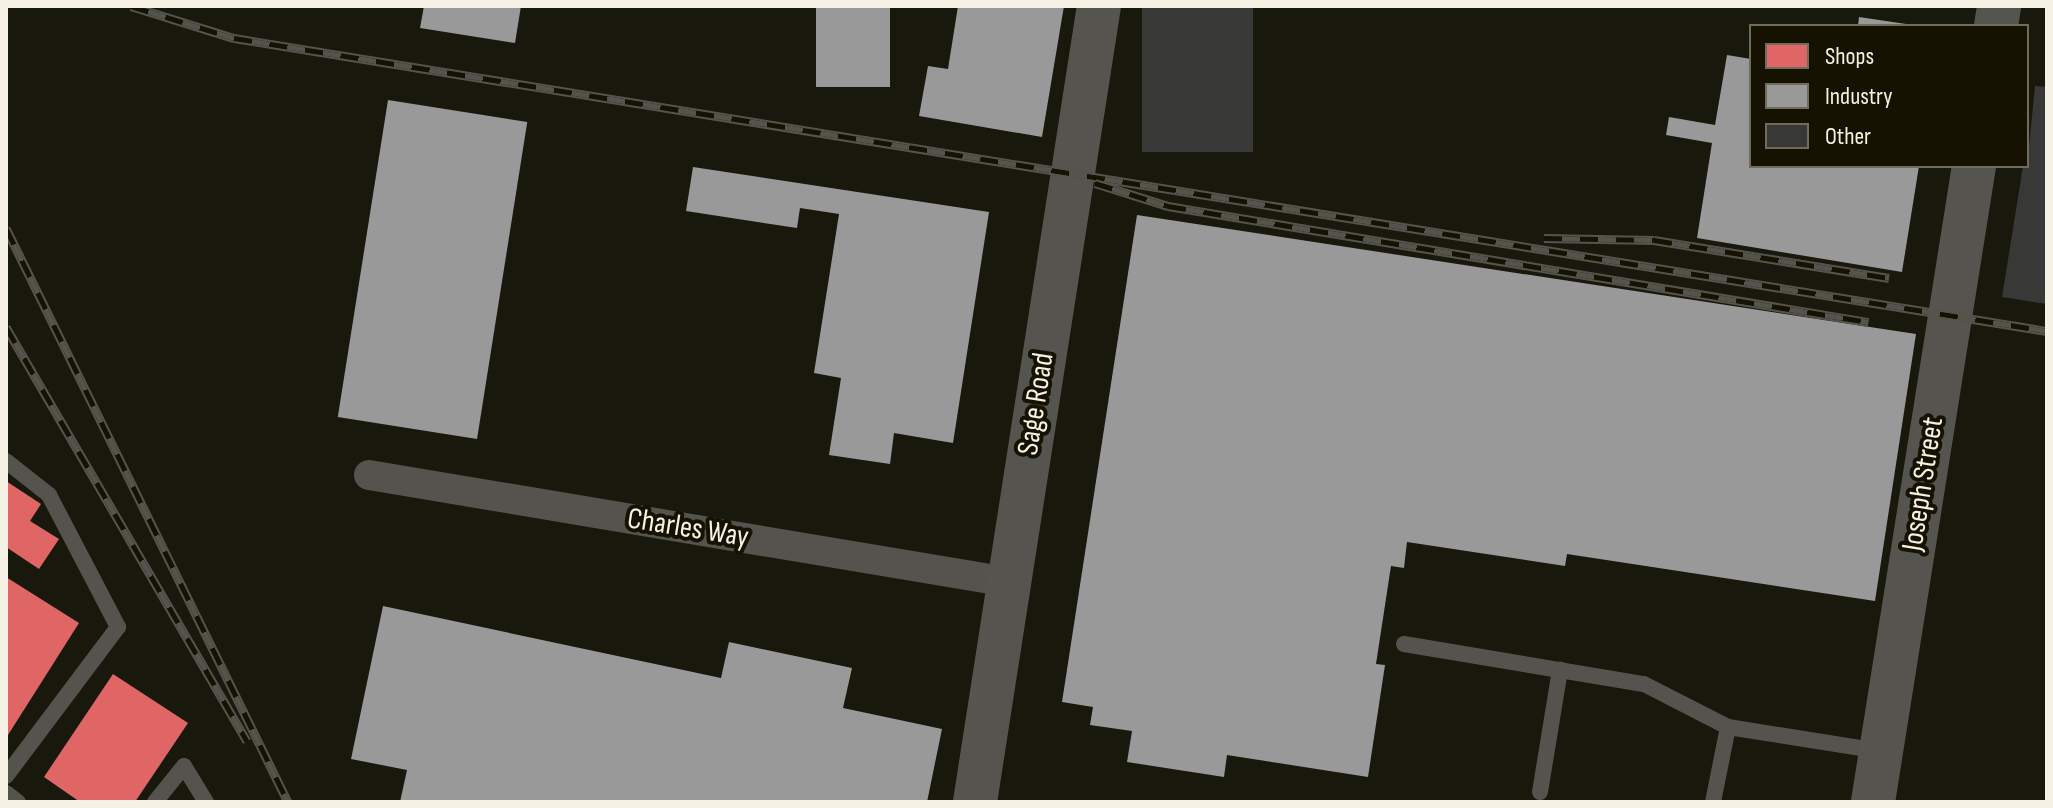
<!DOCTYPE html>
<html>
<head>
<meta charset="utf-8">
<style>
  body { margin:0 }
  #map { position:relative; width:2053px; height:808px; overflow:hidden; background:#19180d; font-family:"Sofia Sans Condensed",sans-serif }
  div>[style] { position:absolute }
  .shops>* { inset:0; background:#e06666 }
  .industry>* { inset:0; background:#999; transform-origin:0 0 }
  .building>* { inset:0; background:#383936; transform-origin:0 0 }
  .lane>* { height:16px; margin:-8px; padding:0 8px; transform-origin:8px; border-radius:8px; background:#54534e }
  .street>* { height:30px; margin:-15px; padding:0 15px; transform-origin:15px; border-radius:15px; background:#54534e }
  .secondary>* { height:44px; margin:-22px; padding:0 22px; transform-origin:22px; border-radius:22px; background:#55544e }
  .rail>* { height:9px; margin-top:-4.5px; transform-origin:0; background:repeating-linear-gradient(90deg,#161201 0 18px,#54544c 0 36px); box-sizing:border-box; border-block:2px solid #54544c }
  span { translate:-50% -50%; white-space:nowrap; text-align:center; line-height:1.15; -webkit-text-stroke:8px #161201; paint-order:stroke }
  .street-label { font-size:30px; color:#f5f2e5 }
  .frame { position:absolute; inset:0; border:8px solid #f5f2e5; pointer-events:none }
  .legend { position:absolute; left:1749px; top:24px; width:280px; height:144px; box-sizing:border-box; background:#161201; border:2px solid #6f6c5c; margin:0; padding:10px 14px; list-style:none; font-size:24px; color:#f5f2e5 }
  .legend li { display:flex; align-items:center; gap:16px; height:40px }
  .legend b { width:40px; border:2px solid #6f6c5c }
</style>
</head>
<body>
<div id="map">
  <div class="shops">
    <div style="clip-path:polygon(6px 481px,41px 504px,30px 521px,59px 539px,39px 569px,6px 547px)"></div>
    <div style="clip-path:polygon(6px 577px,79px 623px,8px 735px,6px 733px)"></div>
    <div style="clip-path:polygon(113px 674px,188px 723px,135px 802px,80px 802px,44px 777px)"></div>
  </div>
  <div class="industry">
    <div style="clip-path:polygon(424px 6px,521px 6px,515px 43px,420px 28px)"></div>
    <div style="left:816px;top:6px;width:74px;height:81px"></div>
    <div style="clip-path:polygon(958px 6px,1064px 6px,1042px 137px,919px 116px,928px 66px,948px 69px)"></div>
    <div style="clip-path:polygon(1859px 17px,1906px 24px,1906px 26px,1858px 26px)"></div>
    <div style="clip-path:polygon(1727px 55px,1751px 59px,1751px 166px,1919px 166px,1902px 272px,1697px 238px,1712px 143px,1666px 135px,1669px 117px,1715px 125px)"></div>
    <div style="left:388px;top:100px;width:141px;height:321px;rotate:9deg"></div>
    <div style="clip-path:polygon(693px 167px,989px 212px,953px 443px,894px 433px,890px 464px,829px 455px,841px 378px,814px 373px,839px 214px,800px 208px,797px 228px,686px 211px)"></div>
    <div style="clip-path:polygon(1137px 215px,1916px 334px,1875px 601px,1567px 554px,1565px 566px,1407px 542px,1404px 568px,1391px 566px,1376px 664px,1385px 665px,1368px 777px,1227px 755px,1224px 777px,1127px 762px,1132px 731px,1090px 725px,1093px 707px,1062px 702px)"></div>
    <div style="clip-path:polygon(383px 606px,721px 678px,729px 642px,852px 668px,843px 708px,942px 729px,927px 802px,400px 802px,407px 770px,351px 759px)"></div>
  </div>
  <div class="building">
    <div style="left:1142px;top:6px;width:111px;height:146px"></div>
    <div style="clip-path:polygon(2035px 86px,2047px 87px,2047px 304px,2002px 297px,2023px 166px,2027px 166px)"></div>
  </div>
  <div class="lane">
    <div style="left:6px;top:461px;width:55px;rotate:38.3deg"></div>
    <div style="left:49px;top:495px;width:149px;rotate:62.4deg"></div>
    <div style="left:118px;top:627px;width:186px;rotate:126.9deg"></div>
    <div style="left:1404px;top:644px;width:243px;rotate:9.5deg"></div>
    <div style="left:1644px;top:684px;width:94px;rotate:27.1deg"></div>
    <div style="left:1728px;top:727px;width:154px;rotate:9deg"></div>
    <div style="left:1540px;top:792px;width:124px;rotate:-80.7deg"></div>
    <div style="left:6px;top:793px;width:15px;rotate:37deg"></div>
    <div style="left:155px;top:802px;width:46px;rotate:-51.1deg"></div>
    <div style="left:184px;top:766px;width:42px;rotate:58.6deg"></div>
    <div style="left:1713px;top:802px;width:76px;rotate:-78.7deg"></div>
  </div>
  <div class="street">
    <div style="left:369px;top:475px;width:648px;rotate:9.51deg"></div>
  </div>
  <div class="secondary">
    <div style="left:1996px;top:26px;width:20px;rotate:-81deg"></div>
    <div style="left:975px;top:802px;width:806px;rotate:-81.15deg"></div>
    <div style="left:1873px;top:802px;width:644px;rotate:-80.98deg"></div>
  </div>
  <div class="rail">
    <div style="left:131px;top:6px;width:108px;rotate:17.3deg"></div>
    <div style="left:234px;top:38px;width:1837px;rotate:9.18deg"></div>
    <div style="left:1095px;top:183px;width:77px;rotate:17.5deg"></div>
    <div style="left:1168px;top:206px;width:710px;rotate:9.41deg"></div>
    <div style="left:6px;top:228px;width:640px;rotate:63.84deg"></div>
    <div style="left:1544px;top:238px;width:110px;rotate:1deg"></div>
    <div style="left:1654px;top:240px;width:238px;rotate:9.2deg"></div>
    <div style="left:6px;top:327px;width:479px;rotate:59.8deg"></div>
  </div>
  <div class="street-label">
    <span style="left:1036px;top:404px;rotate:-81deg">Sage Road</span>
    <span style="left:1923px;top:484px;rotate:-81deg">Joseph Street</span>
    <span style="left:688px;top:528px;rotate:9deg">Charles Way</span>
  </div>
  <div class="frame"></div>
  <ul class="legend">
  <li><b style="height:22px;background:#e06666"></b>Shops</li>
  <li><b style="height:22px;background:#999"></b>Industry</li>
  <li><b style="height:22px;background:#383936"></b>Other</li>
  </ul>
</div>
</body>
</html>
